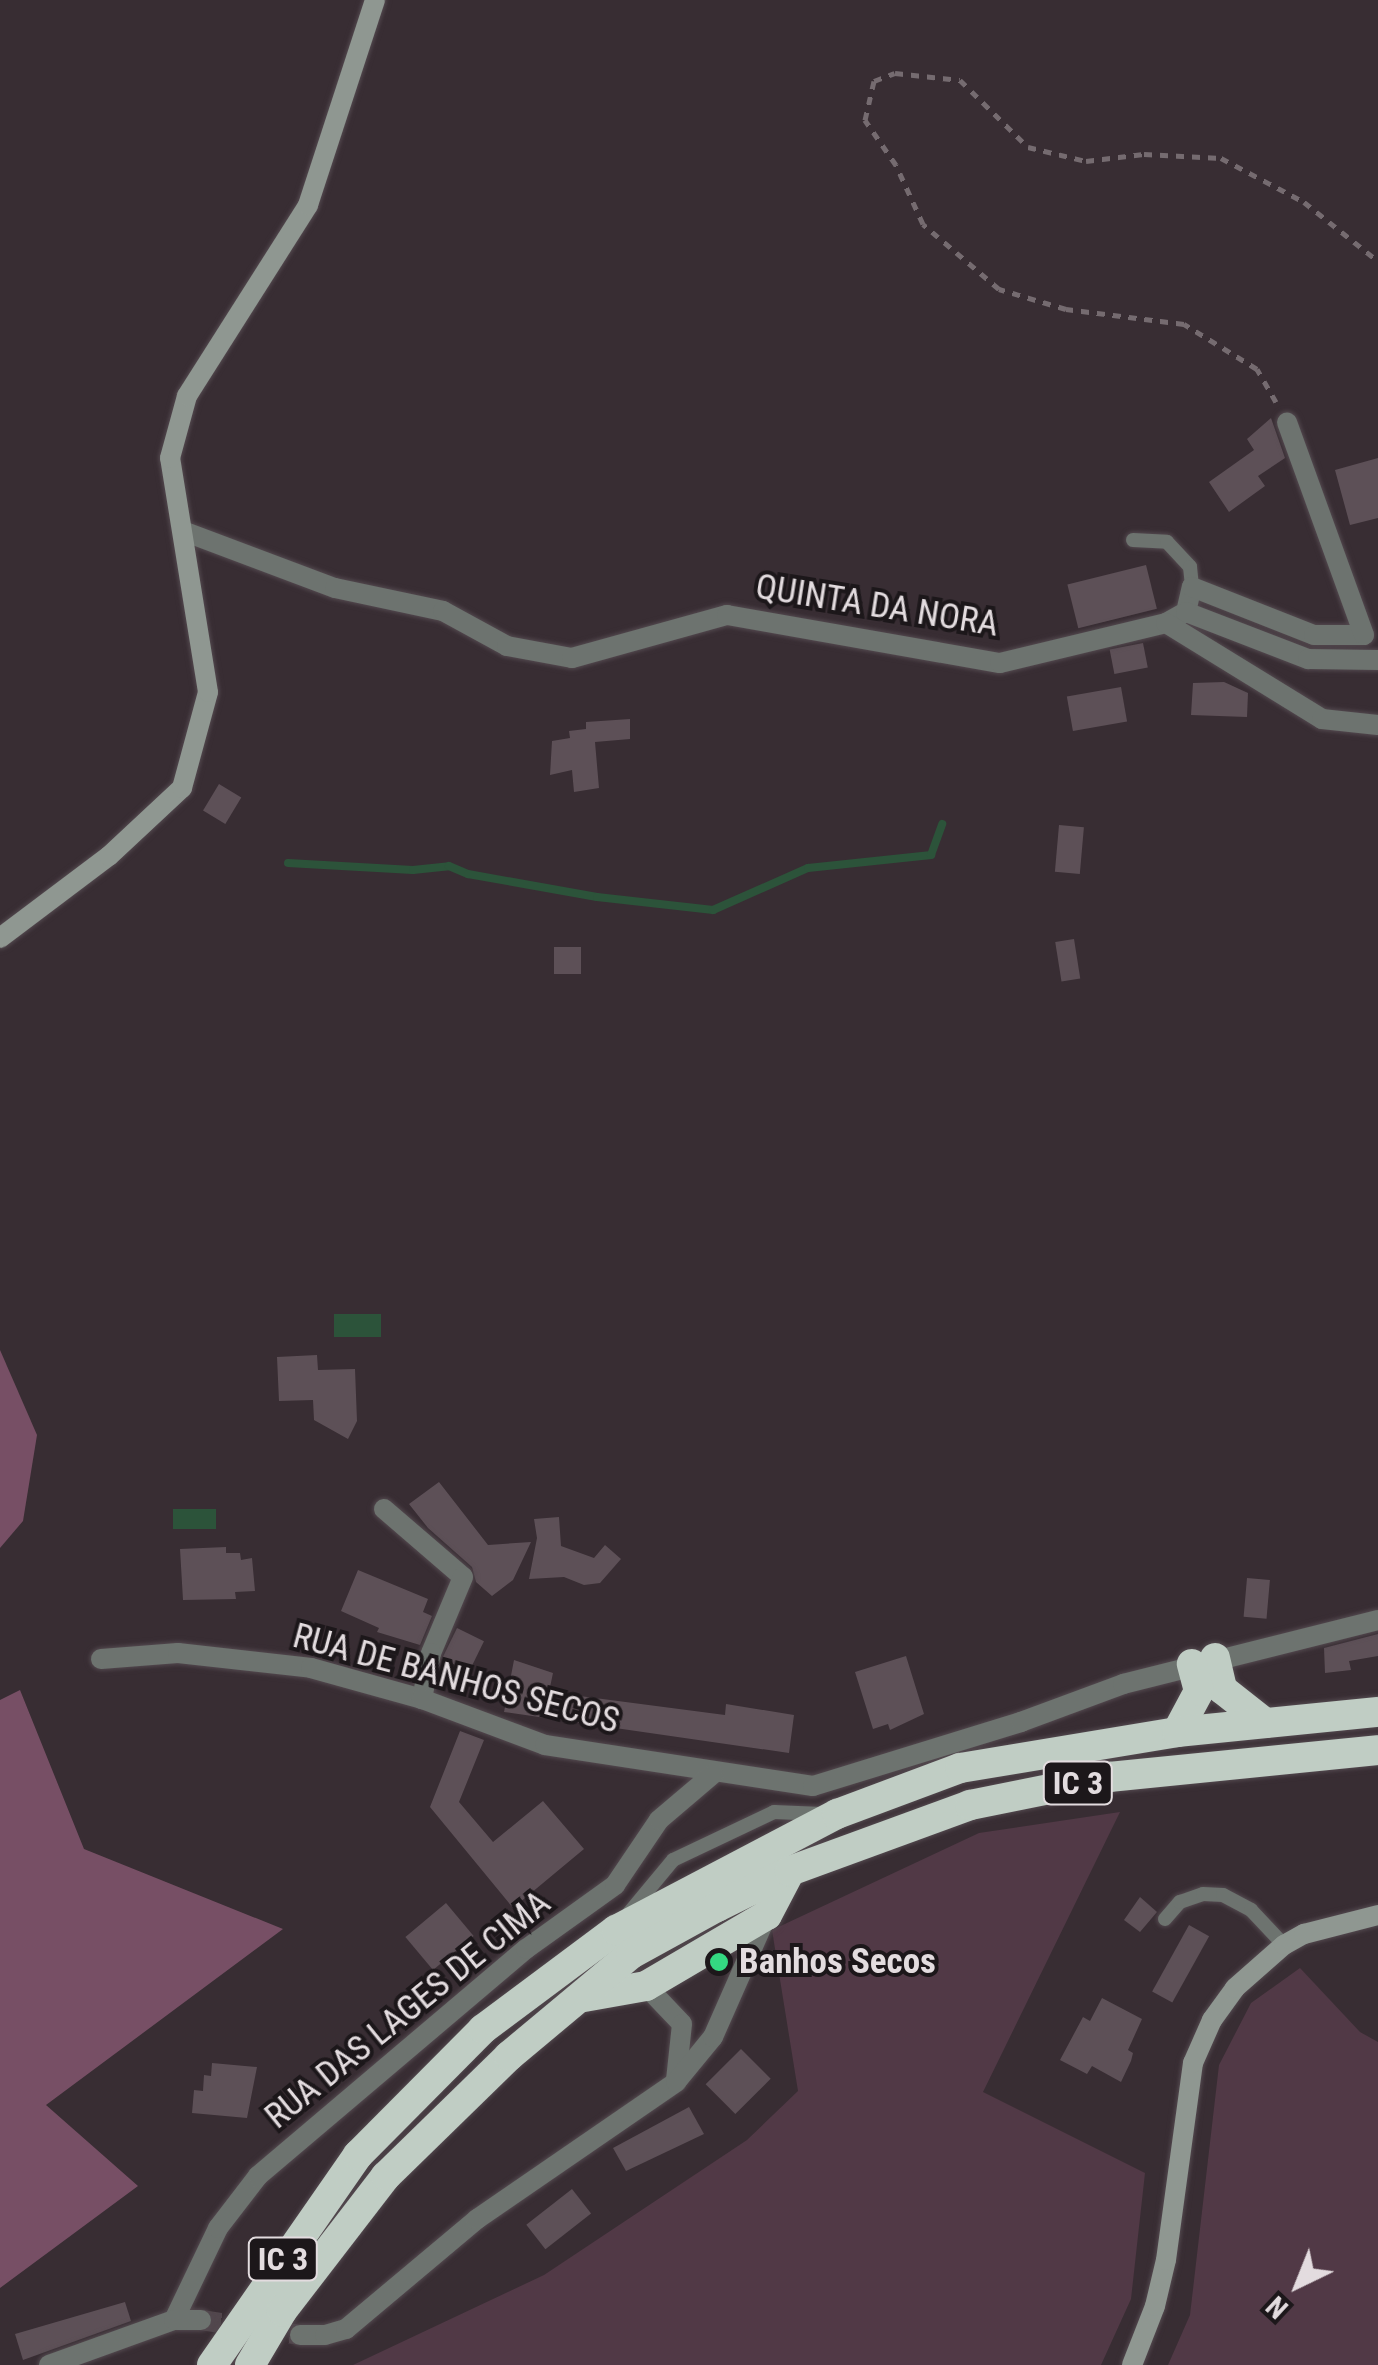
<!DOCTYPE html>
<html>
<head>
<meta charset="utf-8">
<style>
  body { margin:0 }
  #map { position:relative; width:1378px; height:2365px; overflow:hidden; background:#382d33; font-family:"Roboto Condensed",sans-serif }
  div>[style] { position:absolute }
  .green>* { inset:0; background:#513946 }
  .forest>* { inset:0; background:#774f65 }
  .water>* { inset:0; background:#2c533a; transform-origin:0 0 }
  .stream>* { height:8px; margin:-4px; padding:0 4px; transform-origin:4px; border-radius:4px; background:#2c533a }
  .building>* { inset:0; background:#5d5057; transform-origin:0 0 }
  .street-tunnel>* { height:20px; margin-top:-10px; transform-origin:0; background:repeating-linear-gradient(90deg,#52474d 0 20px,transparent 0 30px) }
  .path>* { height:5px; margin-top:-2.5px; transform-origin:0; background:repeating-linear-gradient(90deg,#756b70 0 8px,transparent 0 16px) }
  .roads { filter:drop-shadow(0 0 2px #53494f) drop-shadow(0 0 2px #53494f) }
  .lane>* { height:14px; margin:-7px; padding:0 7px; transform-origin:7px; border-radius:7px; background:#6d736f }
  .street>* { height:20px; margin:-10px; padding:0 10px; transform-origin:10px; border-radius:10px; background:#6d736f }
  .secondary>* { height:20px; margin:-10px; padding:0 10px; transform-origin:10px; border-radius:10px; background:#8f9791 }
  .highway>* { height:30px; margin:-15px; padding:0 15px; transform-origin:15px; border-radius:15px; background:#c0cdc4 }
  .dots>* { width:28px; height:28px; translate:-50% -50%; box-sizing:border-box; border:5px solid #1c171a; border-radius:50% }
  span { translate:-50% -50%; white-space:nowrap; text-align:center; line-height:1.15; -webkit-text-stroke:8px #1c171a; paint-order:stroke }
  .shield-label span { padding:2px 8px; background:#1c171a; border:2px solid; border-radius:8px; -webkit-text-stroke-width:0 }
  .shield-label { font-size:32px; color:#e3dcdf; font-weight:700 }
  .street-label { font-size:35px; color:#e3dcdf }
  .poi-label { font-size:35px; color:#e3dcdf; font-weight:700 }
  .left { translate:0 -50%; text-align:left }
  .north { position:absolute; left:1248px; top:2235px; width:100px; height:100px; -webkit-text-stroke:8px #1c171a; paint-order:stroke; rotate:223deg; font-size:28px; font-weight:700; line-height:40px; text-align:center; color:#e3dcdf }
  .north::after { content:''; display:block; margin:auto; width:35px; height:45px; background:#e3dcdf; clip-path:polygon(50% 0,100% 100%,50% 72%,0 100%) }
</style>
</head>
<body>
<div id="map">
  <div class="green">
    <div style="clip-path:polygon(1120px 1812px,983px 2092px,1145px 2173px,1131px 2299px,1101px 2365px,353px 2365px,544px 2275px,747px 2140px,798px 2091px,772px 1930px,979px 1833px)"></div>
    <div style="clip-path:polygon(1300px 1968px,1360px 2032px,1378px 2042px,1378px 2365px,1168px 2365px,1190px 2315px,1219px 2065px,1251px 2003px)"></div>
  </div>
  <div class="forest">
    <div style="clip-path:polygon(0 1350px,37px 1435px,23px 1521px,0 1548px)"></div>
    <div style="clip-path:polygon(20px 1690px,84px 1849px,283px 1929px,46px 2105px,138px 2186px,0 2288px,0 1700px)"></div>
  </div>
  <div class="water">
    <div style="left:381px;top:1314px;width:23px;height:47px;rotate:90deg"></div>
    <div style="left:173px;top:1509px;width:43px;height:20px"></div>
  </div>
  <div class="stream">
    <div style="left:288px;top:863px;width:125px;rotate:3.2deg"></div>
    <div style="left:413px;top:870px;width:36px;rotate:-6deg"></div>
    <div style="left:449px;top:866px;width:21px;rotate:23deg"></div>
    <div style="left:468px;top:874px;width:131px;rotate:10.1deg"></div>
    <div style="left:597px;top:897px;width:117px;rotate:6.4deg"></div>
    <div style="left:713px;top:910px;width:104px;rotate:-23.9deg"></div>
    <div style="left:808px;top:868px;width:124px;rotate:-6deg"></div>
    <div style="left:931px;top:855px;width:33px;rotate:-70deg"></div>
  </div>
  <div class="building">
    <div style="clip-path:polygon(1271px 418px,1285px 458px,1258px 476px,1265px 486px,1229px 512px,1209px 482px,1254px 450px,1247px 439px)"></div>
    <div style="clip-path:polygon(1378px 458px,1378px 518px,1350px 525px,1335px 470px)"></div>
    <div style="left:1146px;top:565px;width:45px;height:81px;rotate:76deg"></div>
    <div style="left:1143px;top:643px;width:25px;height:34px;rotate:79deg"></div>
    <div style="clip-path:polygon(1224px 682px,1248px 693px,1247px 717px,1191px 715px,1193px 683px)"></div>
    <div style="left:1121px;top:687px;width:35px;height:55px;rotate:80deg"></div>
    <div style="clip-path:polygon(630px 719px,630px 739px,595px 742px,599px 788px,574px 792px,572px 770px,550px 775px,552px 741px,570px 738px,569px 731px,586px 729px,586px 722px)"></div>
    <div style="left:219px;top:784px;width:26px;height:31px;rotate:31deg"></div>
    <div style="left:1059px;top:825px;width:25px;height:47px;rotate:5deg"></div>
    <div style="left:1074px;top:939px;width:40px;height:19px;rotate:81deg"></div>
    <div style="left:581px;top:947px;width:27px;height:27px;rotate:90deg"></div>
    <div style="clip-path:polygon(317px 1355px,318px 1370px,355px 1369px,357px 1421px,348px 1439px,314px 1420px,313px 1400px,279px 1401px,277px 1357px)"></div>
    <div style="clip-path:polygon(439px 1482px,488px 1545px,531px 1542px,513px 1580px,492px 1596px,476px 1582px,472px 1567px,428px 1528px,409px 1504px)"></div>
    <div style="clip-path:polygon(559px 1517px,561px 1546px,594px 1558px,605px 1545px,621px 1559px,600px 1583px,584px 1585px,564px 1577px,529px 1579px,537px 1538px,534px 1519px)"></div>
    <div style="clip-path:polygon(226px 1547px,226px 1553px,240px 1553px,241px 1560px,252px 1558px,255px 1591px,235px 1592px,236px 1599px,183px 1600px,180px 1549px)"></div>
    <div style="clip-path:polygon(358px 1570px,428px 1599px,423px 1612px,432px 1616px,420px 1645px,377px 1632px,379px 1628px,341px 1611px)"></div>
    <div style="left:1247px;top:1578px;width:23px;height:39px;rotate:5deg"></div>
    <div style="left:457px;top:1628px;width:30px;height:34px;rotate:26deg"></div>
    <div style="clip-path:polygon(1378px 1634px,1378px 1656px,1349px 1661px,1351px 1670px,1325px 1673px,1324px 1648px)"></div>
    <div style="clip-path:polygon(906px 1656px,924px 1714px,890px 1730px,888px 1724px,873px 1729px,855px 1672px)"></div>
    <div style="clip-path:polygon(514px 1660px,553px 1673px,549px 1692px,725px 1715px,726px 1704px,794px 1715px,789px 1753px,504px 1712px)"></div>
    <div style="clip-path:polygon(460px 1731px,484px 1740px,459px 1802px,493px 1842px,543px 1801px,584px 1849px,513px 1908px,430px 1807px)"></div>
    <div style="clip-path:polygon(1140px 1897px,1157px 1912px,1140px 1932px,1124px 1920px)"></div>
    <div style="left:446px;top:1903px;width:43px;height:53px;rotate:50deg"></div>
    <div style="left:1189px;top:1925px;width:23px;height:76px;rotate:29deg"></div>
    <div style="clip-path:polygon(1102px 1998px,1142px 2019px,1128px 2050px,1133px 2053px,1131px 2061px,1121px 2082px,1092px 2066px,1087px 2074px,1060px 2060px,1083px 2017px,1090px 2021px)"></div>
    <div style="left:741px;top:2049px;width:42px;height:50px;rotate:45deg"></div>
    <div style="clip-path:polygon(212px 2063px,257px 2067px,247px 2118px,192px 2113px,194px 2090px,203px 2091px,204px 2075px,211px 2076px)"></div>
    <div style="clip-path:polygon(689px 2107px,704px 2134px,626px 2171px,613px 2148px)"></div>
    <div style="left:572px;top:2189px;width:31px;height:58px;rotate:52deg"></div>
    <div style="clip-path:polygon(125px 2302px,131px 2321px,23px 2360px,15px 2334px)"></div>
  </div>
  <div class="street-tunnel">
    <div style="left:201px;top:2320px;width:100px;rotate:8.6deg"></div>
  </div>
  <div class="path">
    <div style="left:1276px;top:402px;width:38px;rotate:-120deg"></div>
    <div style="left:1257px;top:369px;width:86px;rotate:-148.3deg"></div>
    <div style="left:1184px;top:324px;width:119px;rotate:-172.8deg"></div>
    <div style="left:1066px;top:309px;width:70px;rotate:-163.4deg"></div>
    <div style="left:999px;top:289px;width:100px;rotate:-139.5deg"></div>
    <div style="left:923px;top:224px;width:65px;rotate:-114.6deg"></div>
    <div style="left:896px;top:165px;width:55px;rotate:-124.6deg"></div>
    <div style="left:865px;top:120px;width:40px;rotate:-77deg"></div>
    <div style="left:874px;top:81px;width:22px;rotate:-21deg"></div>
    <div style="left:895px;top:73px;width:65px;rotate:6.1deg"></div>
    <div style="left:960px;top:80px;width:95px;rotate:44.6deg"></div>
    <div style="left:1028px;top:147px;width:60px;rotate:13.6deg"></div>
    <div style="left:1086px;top:161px;width:58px;rotate:-6.9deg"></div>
    <div style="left:1144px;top:154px;width:77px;rotate:3deg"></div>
    <div style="left:1221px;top:158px;width:94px;rotate:27.9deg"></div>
    <div style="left:1304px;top:202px;width:95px;rotate:38.6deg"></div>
  </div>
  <div class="roads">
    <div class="lane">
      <div style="left:1133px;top:540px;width:34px;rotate:3deg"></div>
      <div style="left:1167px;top:542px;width:34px;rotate:47deg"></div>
      <div style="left:1190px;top:567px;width:20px;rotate:84deg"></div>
      <div style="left:629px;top:1913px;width:69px;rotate:-50.3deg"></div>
      <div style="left:673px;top:1860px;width:112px;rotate:-25.4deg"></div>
      <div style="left:774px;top:1812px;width:48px;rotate:2.4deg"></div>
      <div style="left:1165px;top:1919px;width:23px;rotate:-49deg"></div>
      <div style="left:1180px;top:1902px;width:24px;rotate:-19deg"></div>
      <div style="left:1203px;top:1894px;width:20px;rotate:3deg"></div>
      <div style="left:1223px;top:1895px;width:32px;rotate:28deg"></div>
      <div style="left:1251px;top:1910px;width:48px;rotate:46.7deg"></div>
    </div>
    <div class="street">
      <div style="left:183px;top:531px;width:162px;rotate:20.6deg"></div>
      <div style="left:335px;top:588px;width:110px;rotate:12deg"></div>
      <div style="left:443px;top:611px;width:73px;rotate:28.7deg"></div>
      <div style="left:507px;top:646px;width:66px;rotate:10.5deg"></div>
      <div style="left:572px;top:658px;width:161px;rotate:-15.5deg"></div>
      <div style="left:727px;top:615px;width:277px;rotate:10deg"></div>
      <div style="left:1000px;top:663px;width:171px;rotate:-13.5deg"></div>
      <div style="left:1166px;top:623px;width:23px;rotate:-29deg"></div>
      <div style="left:1186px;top:612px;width:26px;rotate:-77deg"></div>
      <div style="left:1192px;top:587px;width:131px;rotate:21.5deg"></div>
      <div style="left:1314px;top:635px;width:50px"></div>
      <div style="left:1364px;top:635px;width:226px;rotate:-109.9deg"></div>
      <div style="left:1186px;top:612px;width:131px;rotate:21.1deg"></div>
      <div style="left:1308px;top:659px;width:70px;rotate:0.8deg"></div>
      <div style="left:1166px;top:623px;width:183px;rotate:31.6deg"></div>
      <div style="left:1322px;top:719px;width:56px;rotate:6.1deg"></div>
      <div style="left:384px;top:1509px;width:104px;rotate:40.7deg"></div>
      <div style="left:463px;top:1577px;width:82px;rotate:112.8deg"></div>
      <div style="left:431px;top:1653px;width:47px;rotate:101.1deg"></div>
      <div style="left:101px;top:1659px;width:77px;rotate:-4.5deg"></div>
      <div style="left:178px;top:1653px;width:134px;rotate:6.4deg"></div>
      <div style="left:311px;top:1668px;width:115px;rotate:15.6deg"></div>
      <div style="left:422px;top:1699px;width:131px;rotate:20.5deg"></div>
      <div style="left:545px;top:1745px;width:271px;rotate:8.7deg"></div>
      <div style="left:813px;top:1786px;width:218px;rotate:-17.1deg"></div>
      <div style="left:1021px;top:1722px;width:109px;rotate:-20.4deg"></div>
      <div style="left:1123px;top:1684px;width:263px;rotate:-14.1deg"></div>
      <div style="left:646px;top:1986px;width:52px;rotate:46.5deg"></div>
      <div style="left:682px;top:2024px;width:56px;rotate:96.1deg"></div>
      <div style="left:174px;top:2320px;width:102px;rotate:-64.4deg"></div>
      <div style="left:218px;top:2228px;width:66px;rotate:-52.4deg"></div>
      <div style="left:258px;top:2176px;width:351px;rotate:-40.3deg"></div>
      <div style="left:526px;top:1949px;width:110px;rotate:-35.7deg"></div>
      <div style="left:615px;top:1885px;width:78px;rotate:-55.9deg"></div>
      <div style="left:659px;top:1820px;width:71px;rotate:-40.4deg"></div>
      <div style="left:300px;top:2335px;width:25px"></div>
      <div style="left:325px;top:2335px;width:22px;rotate:-16deg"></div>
      <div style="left:346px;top:2329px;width:171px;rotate:-40deg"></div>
      <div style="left:477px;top:2219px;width:242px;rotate:-34.5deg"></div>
      <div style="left:676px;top:2082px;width:58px;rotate:-50.6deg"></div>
      <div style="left:713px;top:2037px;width:131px;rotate:-66.2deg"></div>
      <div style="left:49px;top:2365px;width:133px;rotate:-19.8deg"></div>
      <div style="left:174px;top:2320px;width:27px"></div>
    </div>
    <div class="secondary">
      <div style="left:0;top:938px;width:136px;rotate:-37deg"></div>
      <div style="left:109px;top:856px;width:100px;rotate:-43deg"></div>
      <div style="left:182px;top:788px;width:99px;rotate:-74.8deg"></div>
      <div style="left:208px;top:692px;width:237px;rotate:-99.2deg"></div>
      <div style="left:170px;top:458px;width:64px;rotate:-74.7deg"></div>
      <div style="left:187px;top:396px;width:226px;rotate:-57.6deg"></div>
      <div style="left:308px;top:205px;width:216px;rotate:-71.9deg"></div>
      <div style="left:1132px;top:2365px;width:63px;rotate:-68.7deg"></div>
      <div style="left:1155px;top:2306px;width:47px;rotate:-76.6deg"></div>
      <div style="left:1166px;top:2260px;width:199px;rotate:-82.2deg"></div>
      <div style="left:1193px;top:2063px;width:47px;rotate:-66.2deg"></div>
      <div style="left:1212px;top:2020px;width:39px;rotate:-54deg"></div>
      <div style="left:1235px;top:1988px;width:65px;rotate:-41.3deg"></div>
      <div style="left:1284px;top:1945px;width:23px;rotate:-29deg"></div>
      <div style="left:1304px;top:1934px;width:76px;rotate:-14.4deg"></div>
    </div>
    <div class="highway">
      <div style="left:1215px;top:1658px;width:32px;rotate:77deg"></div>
      <div style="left:1222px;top:1689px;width:55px;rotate:38.3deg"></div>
      <div style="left:1177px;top:1732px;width:47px;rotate:-61.8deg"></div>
      <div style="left:1199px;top:1691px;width:28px;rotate:-105deg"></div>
      <div style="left:584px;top:1997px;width:63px;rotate:-10.1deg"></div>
      <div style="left:646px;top:1986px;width:140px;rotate:-30.4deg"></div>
      <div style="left:767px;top:1915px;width:50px;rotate:-62.4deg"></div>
      <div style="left:212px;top:2365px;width:256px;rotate:-55.2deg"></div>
      <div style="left:358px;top:2155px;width:177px;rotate:-45.2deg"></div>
      <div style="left:483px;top:2029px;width:166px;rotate:-36.7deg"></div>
      <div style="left:616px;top:1930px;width:250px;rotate:-27.7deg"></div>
      <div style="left:837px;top:1814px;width:131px;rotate:-20.5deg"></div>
      <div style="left:960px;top:1768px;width:220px;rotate:-9.4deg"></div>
      <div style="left:1177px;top:1732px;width:202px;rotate:-5.7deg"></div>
      <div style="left:250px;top:2365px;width:63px;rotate:-59.3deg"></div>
      <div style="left:282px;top:2311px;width:170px;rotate:-52.4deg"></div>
      <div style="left:386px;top:2176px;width:172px;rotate:-44.3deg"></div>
      <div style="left:509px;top:2056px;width:159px;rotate:-39.9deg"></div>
      <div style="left:631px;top:1954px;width:98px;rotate:-28.7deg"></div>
      <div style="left:717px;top:1907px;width:81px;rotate:-26.3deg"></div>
      <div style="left:790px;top:1871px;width:192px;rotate:-20.1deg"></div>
      <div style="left:970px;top:1805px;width:142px;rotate:-11.4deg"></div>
      <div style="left:1109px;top:1777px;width:270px;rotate:-5.7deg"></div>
    </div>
  </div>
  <div class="dots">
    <div style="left:719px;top:1962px;background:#34d881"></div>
  </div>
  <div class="shield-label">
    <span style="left:1078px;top:1783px">IC 3</span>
    <span style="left:283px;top:2259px">IC 3</span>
  </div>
  <div class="street-label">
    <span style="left:877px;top:606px;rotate:9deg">QUINTA DA NORA</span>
    <span style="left:456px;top:1679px;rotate:15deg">RUA DE BANHOS SECOS</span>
    <span style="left:408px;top:2010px;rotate:-39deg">RUA DAS LAGES DE CIMA</span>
  </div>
  <div class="poi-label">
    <span class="left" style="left:739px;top:1962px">Banhos Secos</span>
  </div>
  <div class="north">N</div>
</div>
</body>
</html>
